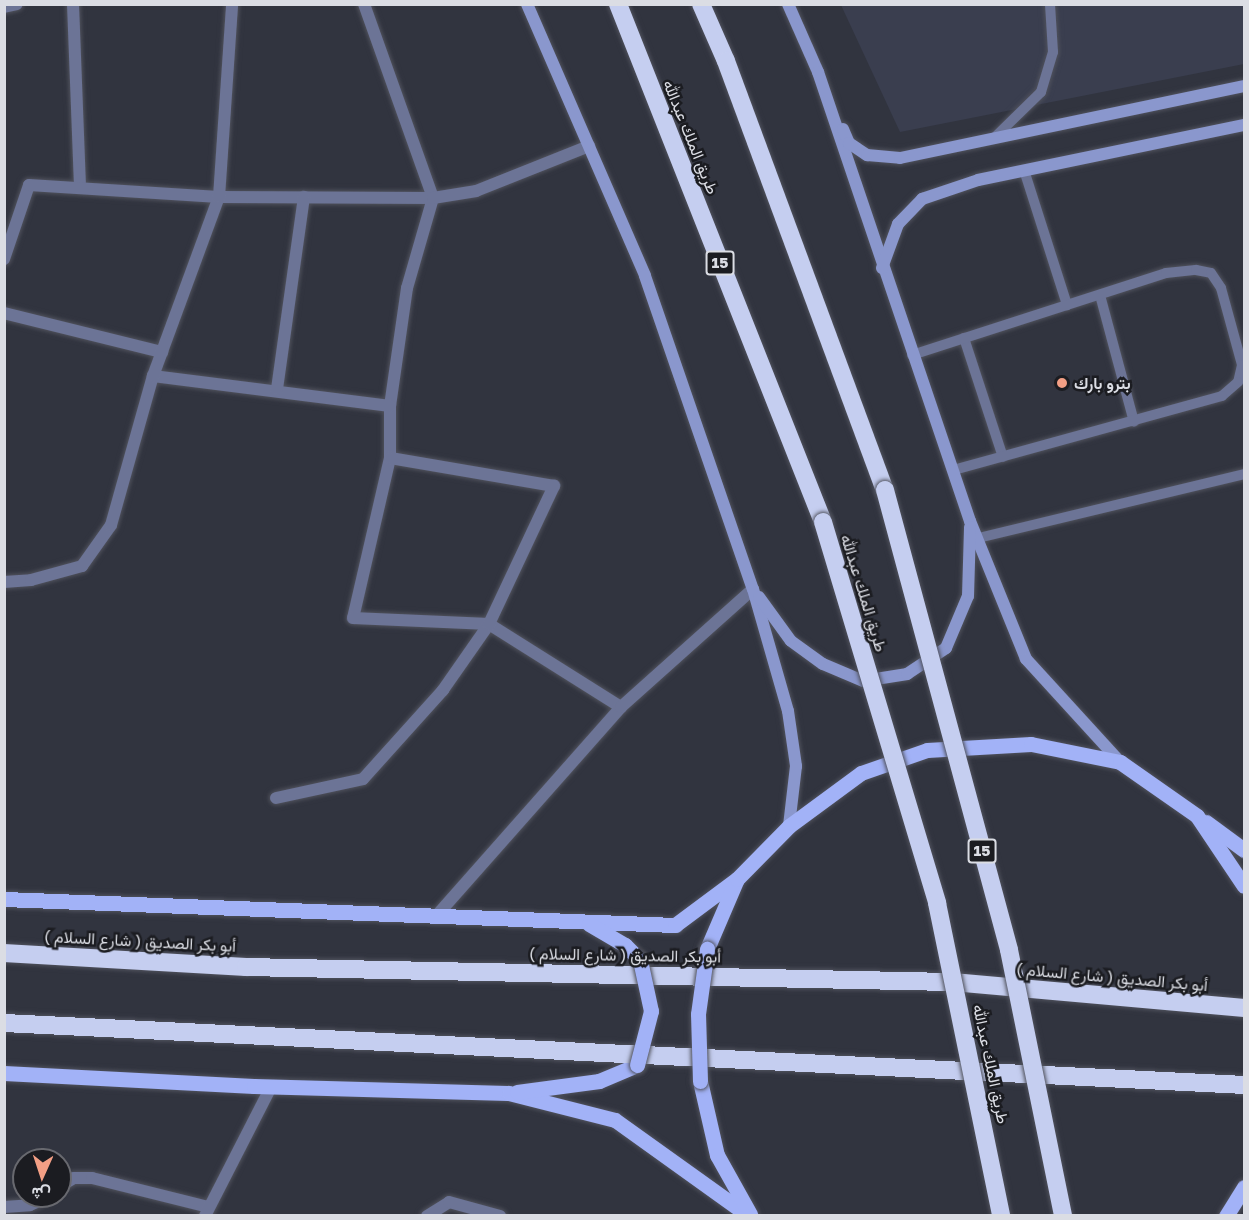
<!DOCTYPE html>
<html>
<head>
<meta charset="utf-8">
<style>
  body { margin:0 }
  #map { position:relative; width:1249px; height:1220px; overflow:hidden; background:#31343f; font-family:"Golos Text",Vazirmatn,sans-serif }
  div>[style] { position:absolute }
  .built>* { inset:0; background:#3a3e4f }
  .roads { filter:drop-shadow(0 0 2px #50525d) drop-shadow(0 0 2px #50525d) }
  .lane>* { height:10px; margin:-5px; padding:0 5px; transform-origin:5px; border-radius:5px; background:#6c7496 }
  .street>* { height:12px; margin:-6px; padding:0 6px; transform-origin:6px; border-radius:6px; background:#6c7496 }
  .secondary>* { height:12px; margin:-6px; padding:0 6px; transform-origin:6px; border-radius:6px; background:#8a97cd }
  .primary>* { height:15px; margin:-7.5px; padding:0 7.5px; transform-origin:7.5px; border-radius:7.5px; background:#a2b2f7 }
  .highway>* { height:18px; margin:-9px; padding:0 9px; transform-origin:9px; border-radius:9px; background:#c5cef0 }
  .bridges { filter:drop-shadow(0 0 2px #50525d) drop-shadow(0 0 2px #50525d) }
  .primary-bridge>* { height:15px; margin:-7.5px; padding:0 7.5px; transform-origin:7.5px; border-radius:7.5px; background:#a2b2f7 }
  .highway-bridge>* { height:18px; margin:-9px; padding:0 9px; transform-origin:9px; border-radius:9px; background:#c5cef0 }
  .dots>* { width:16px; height:16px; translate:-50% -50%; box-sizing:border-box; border:3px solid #1b1c21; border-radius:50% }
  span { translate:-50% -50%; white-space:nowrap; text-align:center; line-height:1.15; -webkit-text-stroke:5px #1b1c21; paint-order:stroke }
  .shield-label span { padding:2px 4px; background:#1b1c21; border:2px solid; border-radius:4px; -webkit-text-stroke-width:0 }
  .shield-label { font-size:15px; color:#dbdde4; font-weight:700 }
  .street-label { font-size:16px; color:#dbdde4 }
  .poi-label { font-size:16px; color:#dbdde4; font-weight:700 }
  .left { translate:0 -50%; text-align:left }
  .frame { position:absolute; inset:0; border:6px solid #dbdde4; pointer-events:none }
  .north { position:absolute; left:12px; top:1148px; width:60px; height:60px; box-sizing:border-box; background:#1b1c21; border:2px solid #68696f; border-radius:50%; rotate:183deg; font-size:16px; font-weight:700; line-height:24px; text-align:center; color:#dbdde4 }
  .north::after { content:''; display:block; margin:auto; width:21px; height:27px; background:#f39f85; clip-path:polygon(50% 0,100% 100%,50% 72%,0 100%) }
</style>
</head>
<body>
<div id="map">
  <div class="built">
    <div style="clip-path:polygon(841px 5px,1244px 5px,1244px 64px,900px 132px)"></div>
  </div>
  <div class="roads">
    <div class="lane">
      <div style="left:994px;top:138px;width:66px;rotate:-44.4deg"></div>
      <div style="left:1041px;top:92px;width:42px;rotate:-73.3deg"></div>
      <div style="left:1053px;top:52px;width:48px;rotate:-93.6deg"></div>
      <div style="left:1024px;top:170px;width:142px;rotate:72.3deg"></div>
      <div style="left:1100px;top:295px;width:131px;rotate:75deg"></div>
      <div style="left:964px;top:338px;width:125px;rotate:71.9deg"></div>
      <div style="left:912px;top:355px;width:267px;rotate:-17.9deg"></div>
      <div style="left:1166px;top:273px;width:30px;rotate:-6deg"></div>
      <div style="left:1196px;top:270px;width:15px;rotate:11deg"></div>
      <div style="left:1211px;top:273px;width:18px;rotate:56deg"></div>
      <div style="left:1221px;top:288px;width:80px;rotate:74.7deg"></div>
      <div style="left:1242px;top:365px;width:17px;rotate:103deg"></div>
      <div style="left:1238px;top:382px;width:21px;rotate:139deg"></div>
      <div style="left:1222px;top:396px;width:279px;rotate:164.6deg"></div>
      <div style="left:970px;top:540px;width:282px;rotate:-13.5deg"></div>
    </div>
    <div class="street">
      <div style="left:73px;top:4px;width:184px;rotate:87.8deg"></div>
      <div style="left:364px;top:4px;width:206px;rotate:70.4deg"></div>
      <div style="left:433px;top:198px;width:94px;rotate:106.1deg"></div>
      <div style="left:407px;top:288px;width:119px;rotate:98.2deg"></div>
      <div style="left:390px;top:406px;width:52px;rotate:90deg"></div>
      <div style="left:390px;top:458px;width:164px;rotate:103deg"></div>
      <div style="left:353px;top:618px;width:136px;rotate:2.5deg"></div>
      <div style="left:489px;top:624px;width:156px;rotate:32.2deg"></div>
      <div style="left:4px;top:7px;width:13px;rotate:-13deg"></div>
      <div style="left:4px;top:259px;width:78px;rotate:-71.3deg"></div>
      <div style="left:29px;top:185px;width:190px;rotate:3.6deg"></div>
      <div style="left:219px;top:197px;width:214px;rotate:0.3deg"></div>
      <div style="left:433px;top:198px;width:44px;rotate:-9.2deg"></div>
      <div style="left:476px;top:191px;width:122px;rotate:-21.7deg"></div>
      <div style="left:4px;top:313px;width:163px;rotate:13.9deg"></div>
      <div style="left:153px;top:376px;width:239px;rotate:7.2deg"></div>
      <div style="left:277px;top:389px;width:194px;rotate:-82deg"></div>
      <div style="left:4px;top:582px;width:27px;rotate:-4deg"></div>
      <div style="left:31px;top:580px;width:53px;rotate:-15.4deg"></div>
      <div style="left:82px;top:566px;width:50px;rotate:-54.7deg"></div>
      <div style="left:111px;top:525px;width:155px;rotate:-74.3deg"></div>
      <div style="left:153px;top:376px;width:191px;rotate:-69.8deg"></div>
      <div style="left:219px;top:197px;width:193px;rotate:-86.1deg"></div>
      <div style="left:276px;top:798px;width:89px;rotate:-12.3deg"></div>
      <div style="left:363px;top:779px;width:120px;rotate:-48deg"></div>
      <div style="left:443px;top:690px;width:80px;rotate:-55.1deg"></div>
      <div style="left:489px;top:624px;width:153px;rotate:-64.8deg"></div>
      <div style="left:554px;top:486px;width:166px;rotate:-170.3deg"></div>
      <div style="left:438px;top:914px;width:276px;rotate:-48.5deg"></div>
      <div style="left:621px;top:707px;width:177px;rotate:-41.8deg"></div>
      <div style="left:60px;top:1186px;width:16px;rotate:-30deg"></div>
      <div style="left:74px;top:1178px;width:18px"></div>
      <div style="left:92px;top:1178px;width:120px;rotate:14deg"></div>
      <div style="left:4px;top:1207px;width:26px;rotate:-4deg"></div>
      <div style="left:30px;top:1205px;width:22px;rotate:-24deg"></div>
      <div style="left:205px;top:1216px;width:145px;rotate:-62.9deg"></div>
      <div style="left:427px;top:1216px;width:26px;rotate:-32deg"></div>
      <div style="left:449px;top:1202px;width:53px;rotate:15.4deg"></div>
    </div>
    <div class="secondary">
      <div style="left:527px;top:4px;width:296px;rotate:66.5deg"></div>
      <div style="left:645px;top:276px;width:331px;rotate:71deg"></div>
      <div style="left:753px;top:589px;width:127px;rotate:74deg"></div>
      <div style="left:788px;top:711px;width:56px;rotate:81.7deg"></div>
      <div style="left:796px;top:766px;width:60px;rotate:96.7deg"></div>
      <div style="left:788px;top:4px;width:74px;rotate:66.2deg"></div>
      <div style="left:818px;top:72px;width:474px;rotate:71.3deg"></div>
      <div style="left:970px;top:521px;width:149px;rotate:67.9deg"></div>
      <div style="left:1026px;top:659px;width:139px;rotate:47.6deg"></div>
      <div style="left:843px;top:129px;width:15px;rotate:67deg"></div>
      <div style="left:849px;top:143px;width:22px;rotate:34deg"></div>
      <div style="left:867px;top:155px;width:33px;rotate:5deg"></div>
      <div style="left:900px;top:158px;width:351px;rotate:-11.8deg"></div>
      <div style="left:882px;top:268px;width:47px;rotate:-70deg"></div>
      <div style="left:898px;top:224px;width:35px;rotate:-46deg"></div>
      <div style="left:922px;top:199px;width:59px;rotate:-18.7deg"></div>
      <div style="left:978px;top:180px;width:272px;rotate:-11.7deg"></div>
      <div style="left:759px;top:597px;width:54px;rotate:54deg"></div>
      <div style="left:791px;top:641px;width:39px;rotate:36deg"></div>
      <div style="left:823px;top:664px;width:43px;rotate:23deg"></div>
      <div style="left:863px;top:681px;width:45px;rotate:-9deg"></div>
      <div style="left:907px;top:674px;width:47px;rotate:-33.7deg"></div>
      <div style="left:946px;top:648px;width:56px;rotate:-67.1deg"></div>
      <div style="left:968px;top:596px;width:69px;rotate:-88.3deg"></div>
    </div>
    <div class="primary">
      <div style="left:1206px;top:822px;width:47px;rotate:36.4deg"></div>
      <div style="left:4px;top:899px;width:672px;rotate:2.22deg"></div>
      <div style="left:675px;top:925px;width:77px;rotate:-36.6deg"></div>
      <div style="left:589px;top:924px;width:42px;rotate:30.3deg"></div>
      <div style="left:625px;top:945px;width:21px;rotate:45deg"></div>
      <div style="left:707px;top:949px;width:76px;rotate:-66.8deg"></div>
      <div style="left:737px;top:879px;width:74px;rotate:-45.5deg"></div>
      <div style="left:789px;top:826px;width:89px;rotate:-36.4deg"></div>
      <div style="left:861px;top:773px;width:70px;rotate:-19.2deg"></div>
      <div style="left:927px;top:750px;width:104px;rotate:-3.3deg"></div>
      <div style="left:1031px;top:744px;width:91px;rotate:11.4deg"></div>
      <div style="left:1120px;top:762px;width:94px;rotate:35deg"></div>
      <div style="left:1197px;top:816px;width:84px;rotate:56.1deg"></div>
      <div style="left:4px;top:1073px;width:250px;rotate:3deg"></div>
      <div style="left:254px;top:1086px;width:255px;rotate:1.6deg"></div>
      <div style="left:509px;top:1093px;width:109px;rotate:14.3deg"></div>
      <div style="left:615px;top:1120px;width:165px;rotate:35.6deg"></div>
      <div style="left:700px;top:1081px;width:76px;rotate:77.1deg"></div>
      <div style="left:717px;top:1155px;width:68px;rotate:60.8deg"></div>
      <div style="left:517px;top:1092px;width:83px;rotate:-7.6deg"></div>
      <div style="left:599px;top:1081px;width:41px;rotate:-22.8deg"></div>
      <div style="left:1226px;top:1216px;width:34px;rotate:-58deg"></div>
    </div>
    <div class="highway">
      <div style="left:618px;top:4px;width:557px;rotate:68.41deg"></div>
      <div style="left:701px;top:4px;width:62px;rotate:66.3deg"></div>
      <div style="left:726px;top:61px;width:458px;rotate:69.7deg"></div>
      <div style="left:4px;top:953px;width:242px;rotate:3.3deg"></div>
      <div style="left:246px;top:967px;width:707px;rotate:1.22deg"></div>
      <div style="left:953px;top:982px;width:292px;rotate:5.1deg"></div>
      <div style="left:4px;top:1023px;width:1242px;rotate:2.86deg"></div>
    </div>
  </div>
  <div class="bridges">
    <div class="primary-bridge">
      <div style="left:637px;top:1065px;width:56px;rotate:-75.5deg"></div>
      <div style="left:651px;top:1011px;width:52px;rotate:-102.2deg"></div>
      <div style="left:700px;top:1081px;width:67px;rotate:-91.7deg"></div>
      <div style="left:698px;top:1014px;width:66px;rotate:-82.1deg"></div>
    </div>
    <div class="highway-bridge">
      <div style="left:885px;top:490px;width:476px;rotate:74.9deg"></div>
      <div style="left:1009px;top:950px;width:271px;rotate:78.5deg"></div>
      <div style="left:823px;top:522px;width:398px;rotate:73.3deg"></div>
      <div style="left:937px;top:903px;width:319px;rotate:78.4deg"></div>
    </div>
  </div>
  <div class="dots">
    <div style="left:1062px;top:383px;background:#f39f85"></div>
  </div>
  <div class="shield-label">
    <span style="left:720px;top:263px">15</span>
    <span style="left:982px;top:851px">15</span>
  </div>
  <div class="street-label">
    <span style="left:691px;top:137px;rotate:68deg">طريق الملك عبدالله</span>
    <span style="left:864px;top:593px;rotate:73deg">طريق الملك عبدالله</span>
    <span style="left:140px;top:941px;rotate:3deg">( شارع السلام ) أبو بكر الصديق</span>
    <span style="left:625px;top:955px;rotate:1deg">( شارع السلام ) أبو بكر الصديق</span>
    <span style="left:1112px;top:977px;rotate:5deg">( شارع السلام ) أبو بكر الصديق</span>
    <span style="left:991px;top:1064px;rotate:78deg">طريق الملك عبدالله</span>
  </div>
  <div class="poi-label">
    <span class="left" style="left:1074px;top:383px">بترو بارك</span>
  </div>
  <div class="frame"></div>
  <div class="north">ش</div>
</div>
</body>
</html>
